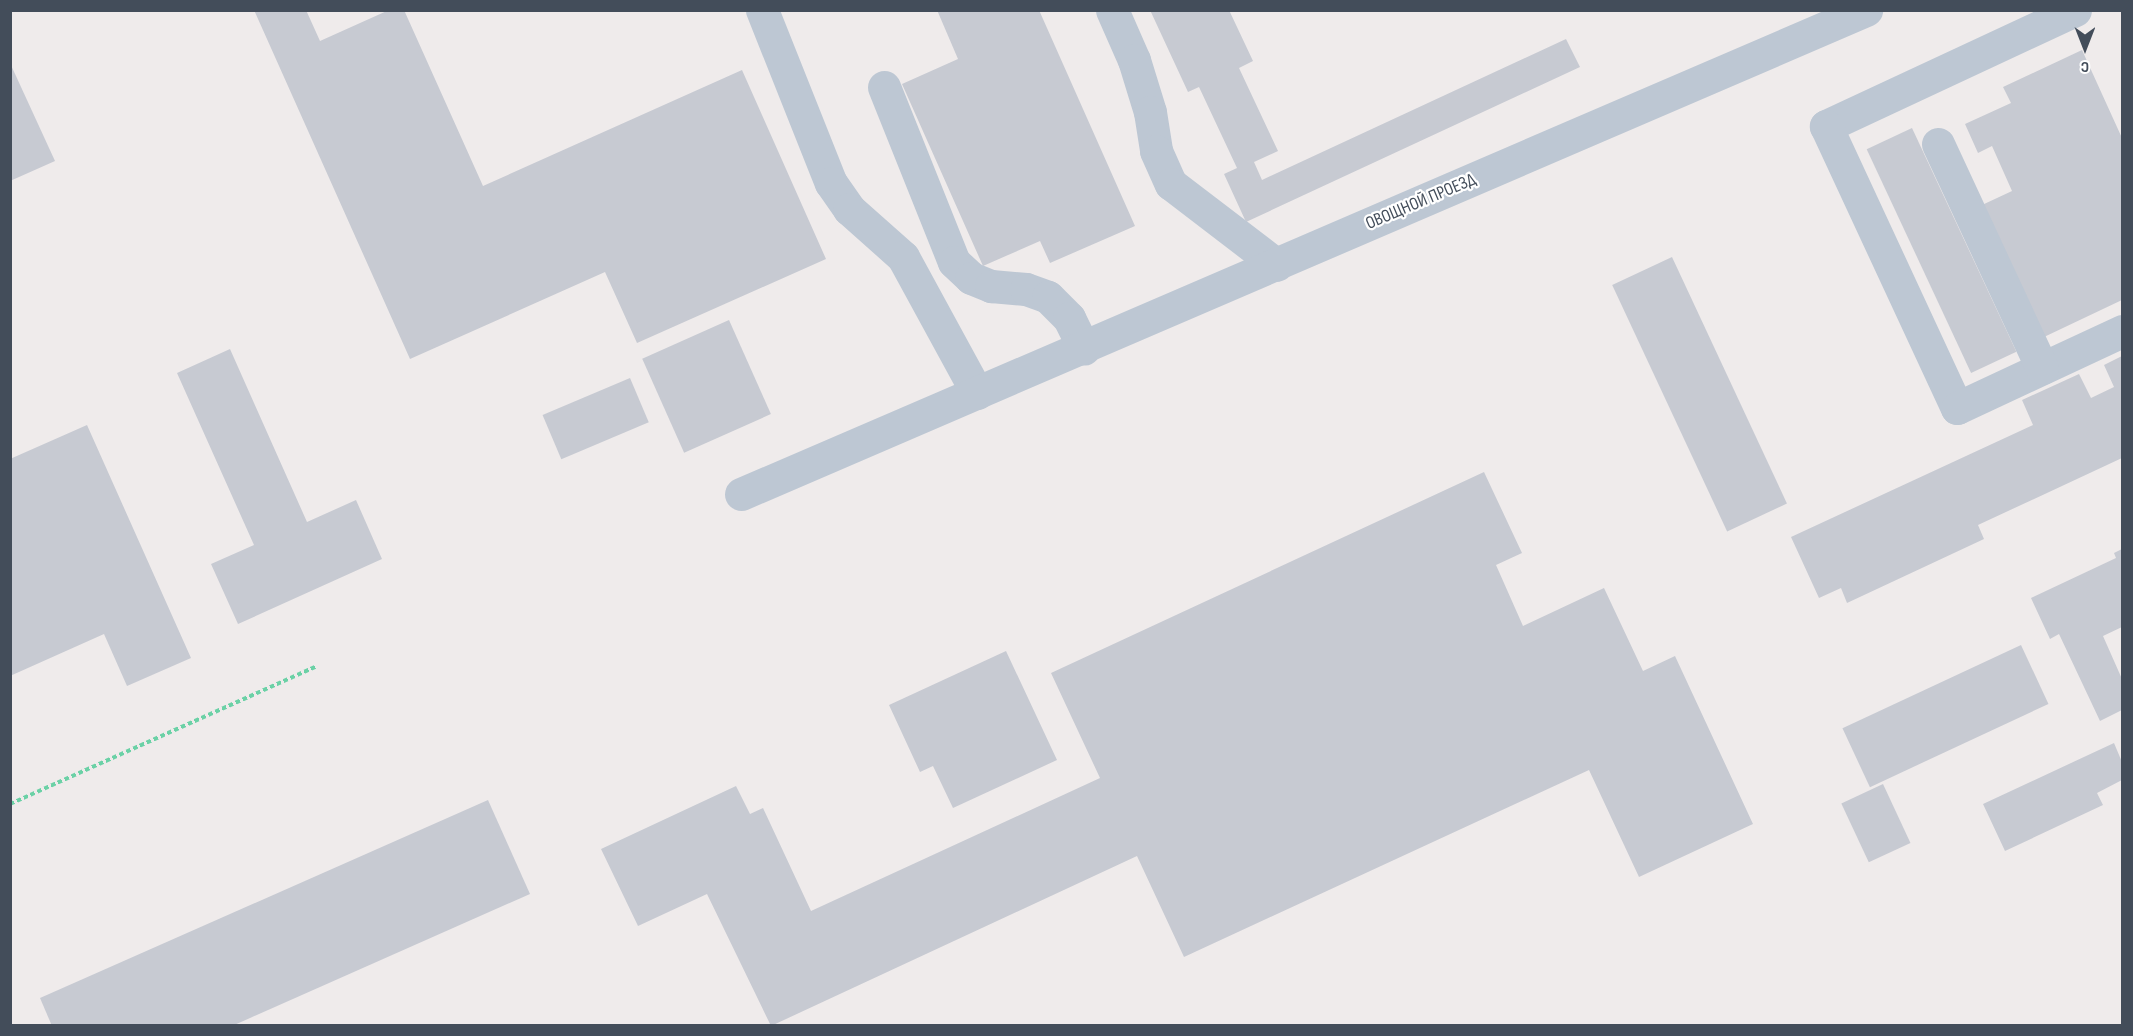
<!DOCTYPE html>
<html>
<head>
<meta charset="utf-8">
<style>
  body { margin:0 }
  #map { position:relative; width:2133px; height:1036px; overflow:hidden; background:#efebeb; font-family:"Sofia Sans Condensed",sans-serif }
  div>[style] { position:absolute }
  .building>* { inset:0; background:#c7cad2; transform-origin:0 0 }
  .path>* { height:4px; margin-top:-2px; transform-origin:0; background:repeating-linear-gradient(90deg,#6bd1a6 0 4.5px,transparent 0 7.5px) }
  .minor>* { height:33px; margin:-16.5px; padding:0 16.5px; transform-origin:16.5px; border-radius:16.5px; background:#bdc7d3 }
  span { translate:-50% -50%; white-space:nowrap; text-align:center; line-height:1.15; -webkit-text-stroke:4.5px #fff; paint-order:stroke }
  .street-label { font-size:18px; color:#434d5a }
  .frame { position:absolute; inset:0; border:12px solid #434d5a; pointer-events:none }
  .north { position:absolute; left:2055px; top:18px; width:60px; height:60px; -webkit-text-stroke:4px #fff; paint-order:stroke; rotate:180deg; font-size:16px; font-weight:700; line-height:24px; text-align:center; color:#434d5a }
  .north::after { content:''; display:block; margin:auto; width:21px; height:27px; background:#434d5a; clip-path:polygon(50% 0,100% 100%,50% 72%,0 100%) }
</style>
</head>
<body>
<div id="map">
  <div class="building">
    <div style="clip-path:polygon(254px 10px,306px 10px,320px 41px,389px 10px,404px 10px,483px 186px,742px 70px,826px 259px,637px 343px,605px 272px,410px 359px)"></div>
    <div style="clip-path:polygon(937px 10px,1039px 10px,1135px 226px,1050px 263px,1040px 241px,983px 266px,902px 84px,958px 59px)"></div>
    <div style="clip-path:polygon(1150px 10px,1229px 10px,1253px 61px,1239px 68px,1278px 151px,1254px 162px,1262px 180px,1566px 39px,1580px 67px,1246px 222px,1224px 174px,1237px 168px,1199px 87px,1188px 92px)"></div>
    <div style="clip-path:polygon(2082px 50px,2122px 138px,2122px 300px,2044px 337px,1982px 205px,2012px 191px,1992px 146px,1978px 153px,1965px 124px,2011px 103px,2003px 87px)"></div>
    <div style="clip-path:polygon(10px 63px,55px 161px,10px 181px)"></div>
    <div style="left:1912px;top:128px;width:247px;height:50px;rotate:65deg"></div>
    <div style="left:1672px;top:257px;width:272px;height:66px;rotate:65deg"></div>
    <div style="left:729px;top:320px;width:103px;height:95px;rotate:66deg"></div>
    <div style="clip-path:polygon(230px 349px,307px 522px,356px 500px,382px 559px,238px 624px,211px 564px,254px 545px,177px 373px)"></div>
    <div style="clip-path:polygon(2122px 356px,2122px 458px,1978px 525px,1984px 539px,1847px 603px,1841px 588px,1819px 598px,1791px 537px,2033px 425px,2022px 400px,2079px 374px,2091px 398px,2114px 387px,2104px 365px)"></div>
    <div style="left:630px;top:378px;width:48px;height:95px;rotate:67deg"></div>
    <div style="clip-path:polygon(87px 425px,191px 658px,127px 686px,104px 634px,10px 676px,10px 459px)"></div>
    <div style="clip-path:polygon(1484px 472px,1522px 553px,1496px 565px,1523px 626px,1604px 588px,1643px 671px,1675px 656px,1753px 824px,1639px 877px,1589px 770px,1184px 957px,1137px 856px,771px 1026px,707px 894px,638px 926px,601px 849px,736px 786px,750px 814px,763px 808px,811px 911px,1100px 778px,1051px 673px)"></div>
    <div style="clip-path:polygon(2122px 549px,2122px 627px,2103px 636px,2122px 679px,2122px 710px,2100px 721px,2059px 634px,2050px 639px,2031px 598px,2116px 558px,2114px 553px)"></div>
    <div style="left:2021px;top:645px;width:65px;height:197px;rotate:65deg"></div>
    <div style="clip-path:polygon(1006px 651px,1057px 760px,953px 808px,933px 766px,920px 772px,889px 705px)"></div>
    <div style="clip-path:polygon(2114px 743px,2122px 762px,2122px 780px,2097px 793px,2103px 805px,2005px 851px,1983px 804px)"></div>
    <div style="left:1883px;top:784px;width:65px;height:46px;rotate:65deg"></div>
    <div style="clip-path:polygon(488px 800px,530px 894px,232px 1026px,52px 1026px,40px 998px)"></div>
  </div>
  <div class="path">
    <div style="left:10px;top:804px;width:337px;rotate:-24.2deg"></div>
  </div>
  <div class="minor">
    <div style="left:762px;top:10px;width:186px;rotate:68.3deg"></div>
    <div style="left:831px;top:183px;width:32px;rotate:55deg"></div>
    <div style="left:849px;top:209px;width:72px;rotate:41.6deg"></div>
    <div style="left:903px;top:257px;width:155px;rotate:61.4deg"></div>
    <div style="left:1112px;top:10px;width:55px;rotate:66.3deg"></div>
    <div style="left:1134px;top:60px;width:54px;rotate:72.9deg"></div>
    <div style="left:1150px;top:112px;width:39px;rotate:81deg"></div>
    <div style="left:1156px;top:151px;width:36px;rotate:66deg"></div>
    <div style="left:1171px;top:184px;width:133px;rotate:37.4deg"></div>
    <div style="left:2075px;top:10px;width:275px;rotate:155deg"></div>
    <div style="left:1826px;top:126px;width:311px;rotate:65.1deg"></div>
    <div style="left:1957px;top:408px;width:182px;rotate:-25deg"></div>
    <div style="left:884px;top:87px;width:188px;rotate:68.2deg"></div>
    <div style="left:954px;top:262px;width:23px;rotate:43deg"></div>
    <div style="left:971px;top:278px;width:22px;rotate:22deg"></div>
    <div style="left:991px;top:286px;width:35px;rotate:5deg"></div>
    <div style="left:1026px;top:289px;width:23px;rotate:20deg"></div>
    <div style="left:1048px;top:297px;width:30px;rotate:45deg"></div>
    <div style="left:1069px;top:318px;width:34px;rotate:64deg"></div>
    <div style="left:1938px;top:144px;width:247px;rotate:65.1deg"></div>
    <div style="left:741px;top:494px;width:1225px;rotate:-23.28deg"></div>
  </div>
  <div class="street-label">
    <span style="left:1421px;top:202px;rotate:-23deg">ОВОЩНОЙ ПРОЕЗД</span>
  </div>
  <div class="frame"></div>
  <div class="north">С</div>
</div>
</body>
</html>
